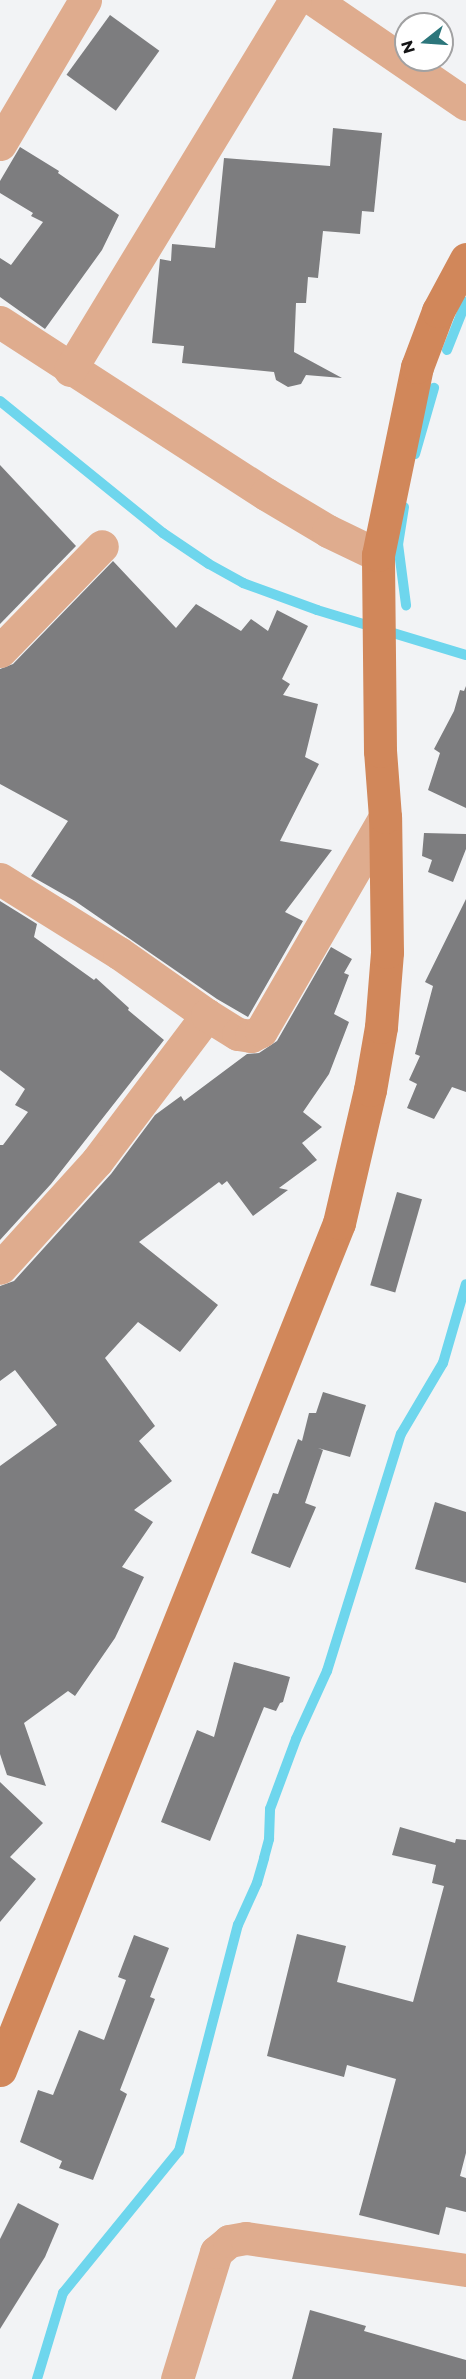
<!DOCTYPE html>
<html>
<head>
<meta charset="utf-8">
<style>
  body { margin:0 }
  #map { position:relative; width:466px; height:2379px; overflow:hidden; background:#f2f3f5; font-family:Montserrat,sans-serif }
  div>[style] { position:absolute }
  .stream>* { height:10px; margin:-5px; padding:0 5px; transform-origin:5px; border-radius:5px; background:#6ed6ed }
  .building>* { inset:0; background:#7d7d7f; transform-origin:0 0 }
  .street>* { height:33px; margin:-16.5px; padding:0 16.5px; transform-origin:16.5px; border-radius:16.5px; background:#dfac8e }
  .secondary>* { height:33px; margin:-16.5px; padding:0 16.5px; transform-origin:16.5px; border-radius:16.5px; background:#d1875a }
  span { translate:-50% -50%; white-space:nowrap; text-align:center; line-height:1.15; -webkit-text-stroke:4.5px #fff; paint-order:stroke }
  .north { position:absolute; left:394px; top:12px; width:60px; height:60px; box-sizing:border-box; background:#fff; border:2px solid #a1a1a2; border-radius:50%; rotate:253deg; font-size:16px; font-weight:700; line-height:24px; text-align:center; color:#151516 }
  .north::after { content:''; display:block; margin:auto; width:21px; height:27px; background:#2c767b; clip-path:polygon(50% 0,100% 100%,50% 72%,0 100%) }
</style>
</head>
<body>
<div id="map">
  <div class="stream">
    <div style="left:447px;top:350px;width:52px;rotate:-68.4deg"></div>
    <div style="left:0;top:401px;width:210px;rotate:39deg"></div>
    <div style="left:163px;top:533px;width:55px;rotate:34deg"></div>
    <div style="left:209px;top:564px;width:39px;rotate:29deg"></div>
    <div style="left:243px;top:583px;width:79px;rotate:20deg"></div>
    <div style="left:317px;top:610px;width:156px;rotate:16.8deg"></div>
    <div style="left:415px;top:454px;width:69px;rotate:-73.9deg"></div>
    <div style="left:404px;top:507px;width:37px;rotate:99deg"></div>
    <div style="left:398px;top:544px;width:62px;rotate:82.5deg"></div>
    <div style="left:37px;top:2379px;width:90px;rotate:-73.2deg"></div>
    <div style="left:63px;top:2293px;width:183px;rotate:-50.8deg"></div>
    <div style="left:179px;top:2151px;width:234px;rotate:-75.4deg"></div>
    <div style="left:238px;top:1925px;width:46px;rotate:-65.7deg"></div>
    <div style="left:257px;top:1883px;width:26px;rotate:-74deg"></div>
    <div style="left:264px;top:1858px;width:20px;rotate:-75deg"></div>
    <div style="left:269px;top:1839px;width:30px;rotate:-88deg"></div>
    <div style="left:270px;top:1809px;width:75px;rotate:-69.6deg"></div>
    <div style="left:296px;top:1739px;width:75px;rotate:-65.5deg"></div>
    <div style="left:327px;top:1671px;width:248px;rotate:-72.7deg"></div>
    <div style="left:401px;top:1434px;width:82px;rotate:-59.4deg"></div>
    <div style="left:443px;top:1363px;width:82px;rotate:-73.8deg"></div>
  </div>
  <div class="building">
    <div style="left:110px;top:15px;width:61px;height:74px;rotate:36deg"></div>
    <div style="clip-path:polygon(333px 128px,382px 133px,374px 212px,362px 211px,360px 234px,323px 231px,318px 278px,308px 277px,306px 303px,296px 303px,294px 352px,342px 378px,306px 375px,301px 384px,288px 387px,276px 380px,274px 372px,182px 363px,184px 346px,152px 343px,160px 259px,171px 261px,172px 244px,215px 248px,224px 158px,330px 166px)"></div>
    <div style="clip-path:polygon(20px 147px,59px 171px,58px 173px,119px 215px,102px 250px,45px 329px,0 297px,0 258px,11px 265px,43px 222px,31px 216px,33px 213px,0 193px,0 181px)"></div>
    <div style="clip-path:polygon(0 465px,76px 546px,0 624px)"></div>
    <div style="clip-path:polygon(113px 561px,176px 628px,196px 604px,241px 631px,251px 619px,268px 631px,277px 610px,308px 626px,282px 679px,290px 684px,283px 695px,318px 704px,305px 757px,319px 764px,280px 841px,332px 850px,285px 912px,303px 921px,248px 1017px,217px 999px,75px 901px,31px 876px,68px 821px,0 784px,0 669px,13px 664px)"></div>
    <div style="clip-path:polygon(466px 686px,466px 808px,428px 790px,440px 753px,434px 749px,454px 711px,460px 690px,464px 691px)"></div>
    <div style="clip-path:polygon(424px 833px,466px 834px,466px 849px,453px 882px,428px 872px,432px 860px,422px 856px)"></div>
    <div style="clip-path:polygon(466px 899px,466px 1092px,452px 1087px,434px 1119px,407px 1108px,417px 1084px,409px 1080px,420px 1056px,415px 1054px,433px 986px,425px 982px)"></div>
    <div style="clip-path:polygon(0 901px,37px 924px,34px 937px,94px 980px,96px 978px,129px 1008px,128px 1010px,164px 1040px,51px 1184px,0 1240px,0 1145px,3px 1145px,28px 1112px,15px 1105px,25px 1089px,0 1070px)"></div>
    <div style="clip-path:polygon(331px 947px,352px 959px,344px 973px,349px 975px,334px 1014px,349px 1022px,329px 1074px,303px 1112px,322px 1127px,302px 1143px,317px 1160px,279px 1188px,288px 1190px,253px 1216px,227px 1181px,222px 1185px,219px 1182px,139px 1242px,218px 1305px,180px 1352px,138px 1322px,105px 1358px,155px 1426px,139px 1441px,172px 1481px,134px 1510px,153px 1522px,122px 1567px,144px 1577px,115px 1638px,75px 1696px,68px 1691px,24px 1723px,46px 1786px,7px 1775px,0 1754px,0 1466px,57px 1425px,15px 1370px,0 1381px,0 1286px,14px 1281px,111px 1174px,155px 1115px,181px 1096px,184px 1101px,247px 1054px,259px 1053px,277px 1041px)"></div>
    <div style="left:397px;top:1192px;width:26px;height:97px;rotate:16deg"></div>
    <div style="clip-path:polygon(323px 1392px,366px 1405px,350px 1457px,318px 1448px,323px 1450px,305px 1503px,316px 1507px,290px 1568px,251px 1553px,273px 1493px,278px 1494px,298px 1439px,302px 1441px,309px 1413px,316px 1413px)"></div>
    <div style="clip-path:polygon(435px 1502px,466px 1512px,466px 1583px,415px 1569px)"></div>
    <div style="clip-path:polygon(234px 1662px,290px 1677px,283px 1702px,280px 1703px,276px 1711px,264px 1707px,210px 1841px,161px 1822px,197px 1730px,214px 1737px)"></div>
    <div style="clip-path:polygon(0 1782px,43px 1823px,10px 1857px,36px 1879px,0 1922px)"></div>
    <div style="clip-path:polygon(400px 1827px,455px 1843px,456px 1839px,466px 1840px,466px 2153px,460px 2176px,466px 2178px,466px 2212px,446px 2207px,439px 2235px,359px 2215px,396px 2079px,347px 2065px,344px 2077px,267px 2056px,297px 1934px,346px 1946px,337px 1982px,413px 2002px,444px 1886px,432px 1883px,436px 1865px,392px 1855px)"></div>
    <div style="clip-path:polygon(134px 1935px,169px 1948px,150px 1997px,155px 1999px,120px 2090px,127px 2094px,93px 2180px,59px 2168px,62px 2161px,20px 2142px,38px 2090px,53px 2095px,79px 2030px,104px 2040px,126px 1980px,118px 1977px)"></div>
    <div style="clip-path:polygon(18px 2203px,59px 2224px,45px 2257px,0 2329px,0 2239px)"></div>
    <div style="clip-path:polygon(310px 2310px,366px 2326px,364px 2331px,466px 2360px,466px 2379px,292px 2379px)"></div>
  </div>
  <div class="street">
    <div style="left:314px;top:0;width:184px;rotate:34.4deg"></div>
    <div style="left:0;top:144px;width:167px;rotate:-59.4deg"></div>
    <div style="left:0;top:322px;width:317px;rotate:32.9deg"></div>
    <div style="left:266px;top:494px;width:72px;rotate:30.8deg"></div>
    <div style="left:328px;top:531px;width:55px;rotate:25.6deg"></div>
    <div style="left:70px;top:370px;width:433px;rotate:-58.7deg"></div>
    <div style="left:0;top:651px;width:146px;rotate:-45.8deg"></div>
    <div style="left:0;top:879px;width:140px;rotate:31.9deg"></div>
    <div style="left:119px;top:953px;width:108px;rotate:35.2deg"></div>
    <div style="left:207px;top:1015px;width:183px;rotate:127deg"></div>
    <div style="left:97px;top:1161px;width:144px;rotate:132.2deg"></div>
    <div style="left:207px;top:1015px;width:36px;rotate:32deg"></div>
    <div style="left:238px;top:1034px;width:13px;rotate:9deg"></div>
    <div style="left:251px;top:1036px;width:11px;rotate:-27deg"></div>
    <div style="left:261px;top:1031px;width:247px;rotate:-59.9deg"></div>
    <div style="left:177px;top:2379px;width:133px;rotate:-72.9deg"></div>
    <div style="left:216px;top:2252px;width:17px;rotate:-40deg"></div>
    <div style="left:229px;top:2241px;width:17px;rotate:-10deg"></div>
    <div style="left:246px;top:2238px;width:222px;rotate:8.3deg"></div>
  </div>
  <div class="secondary">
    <div style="left:0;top:2070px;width:912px;rotate:-68.19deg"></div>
    <div style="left:339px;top:1223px;width:137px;rotate:-76.9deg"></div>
    <div style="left:370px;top:1090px;width:64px;rotate:-80.1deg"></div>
    <div style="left:381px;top:1027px;width:75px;rotate:-85.4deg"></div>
    <div style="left:387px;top:952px;width:135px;rotate:-90.8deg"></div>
    <div style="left:385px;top:817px;width:66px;rotate:-94.3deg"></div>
    <div style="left:380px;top:751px;width:196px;rotate:-90.6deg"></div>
    <div style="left:378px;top:555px;width:192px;rotate:-78.3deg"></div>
    <div style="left:417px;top:367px;width:60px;rotate:-69.4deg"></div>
    <div style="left:438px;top:311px;width:59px;rotate:-61.7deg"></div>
  </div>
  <div class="north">N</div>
</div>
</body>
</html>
